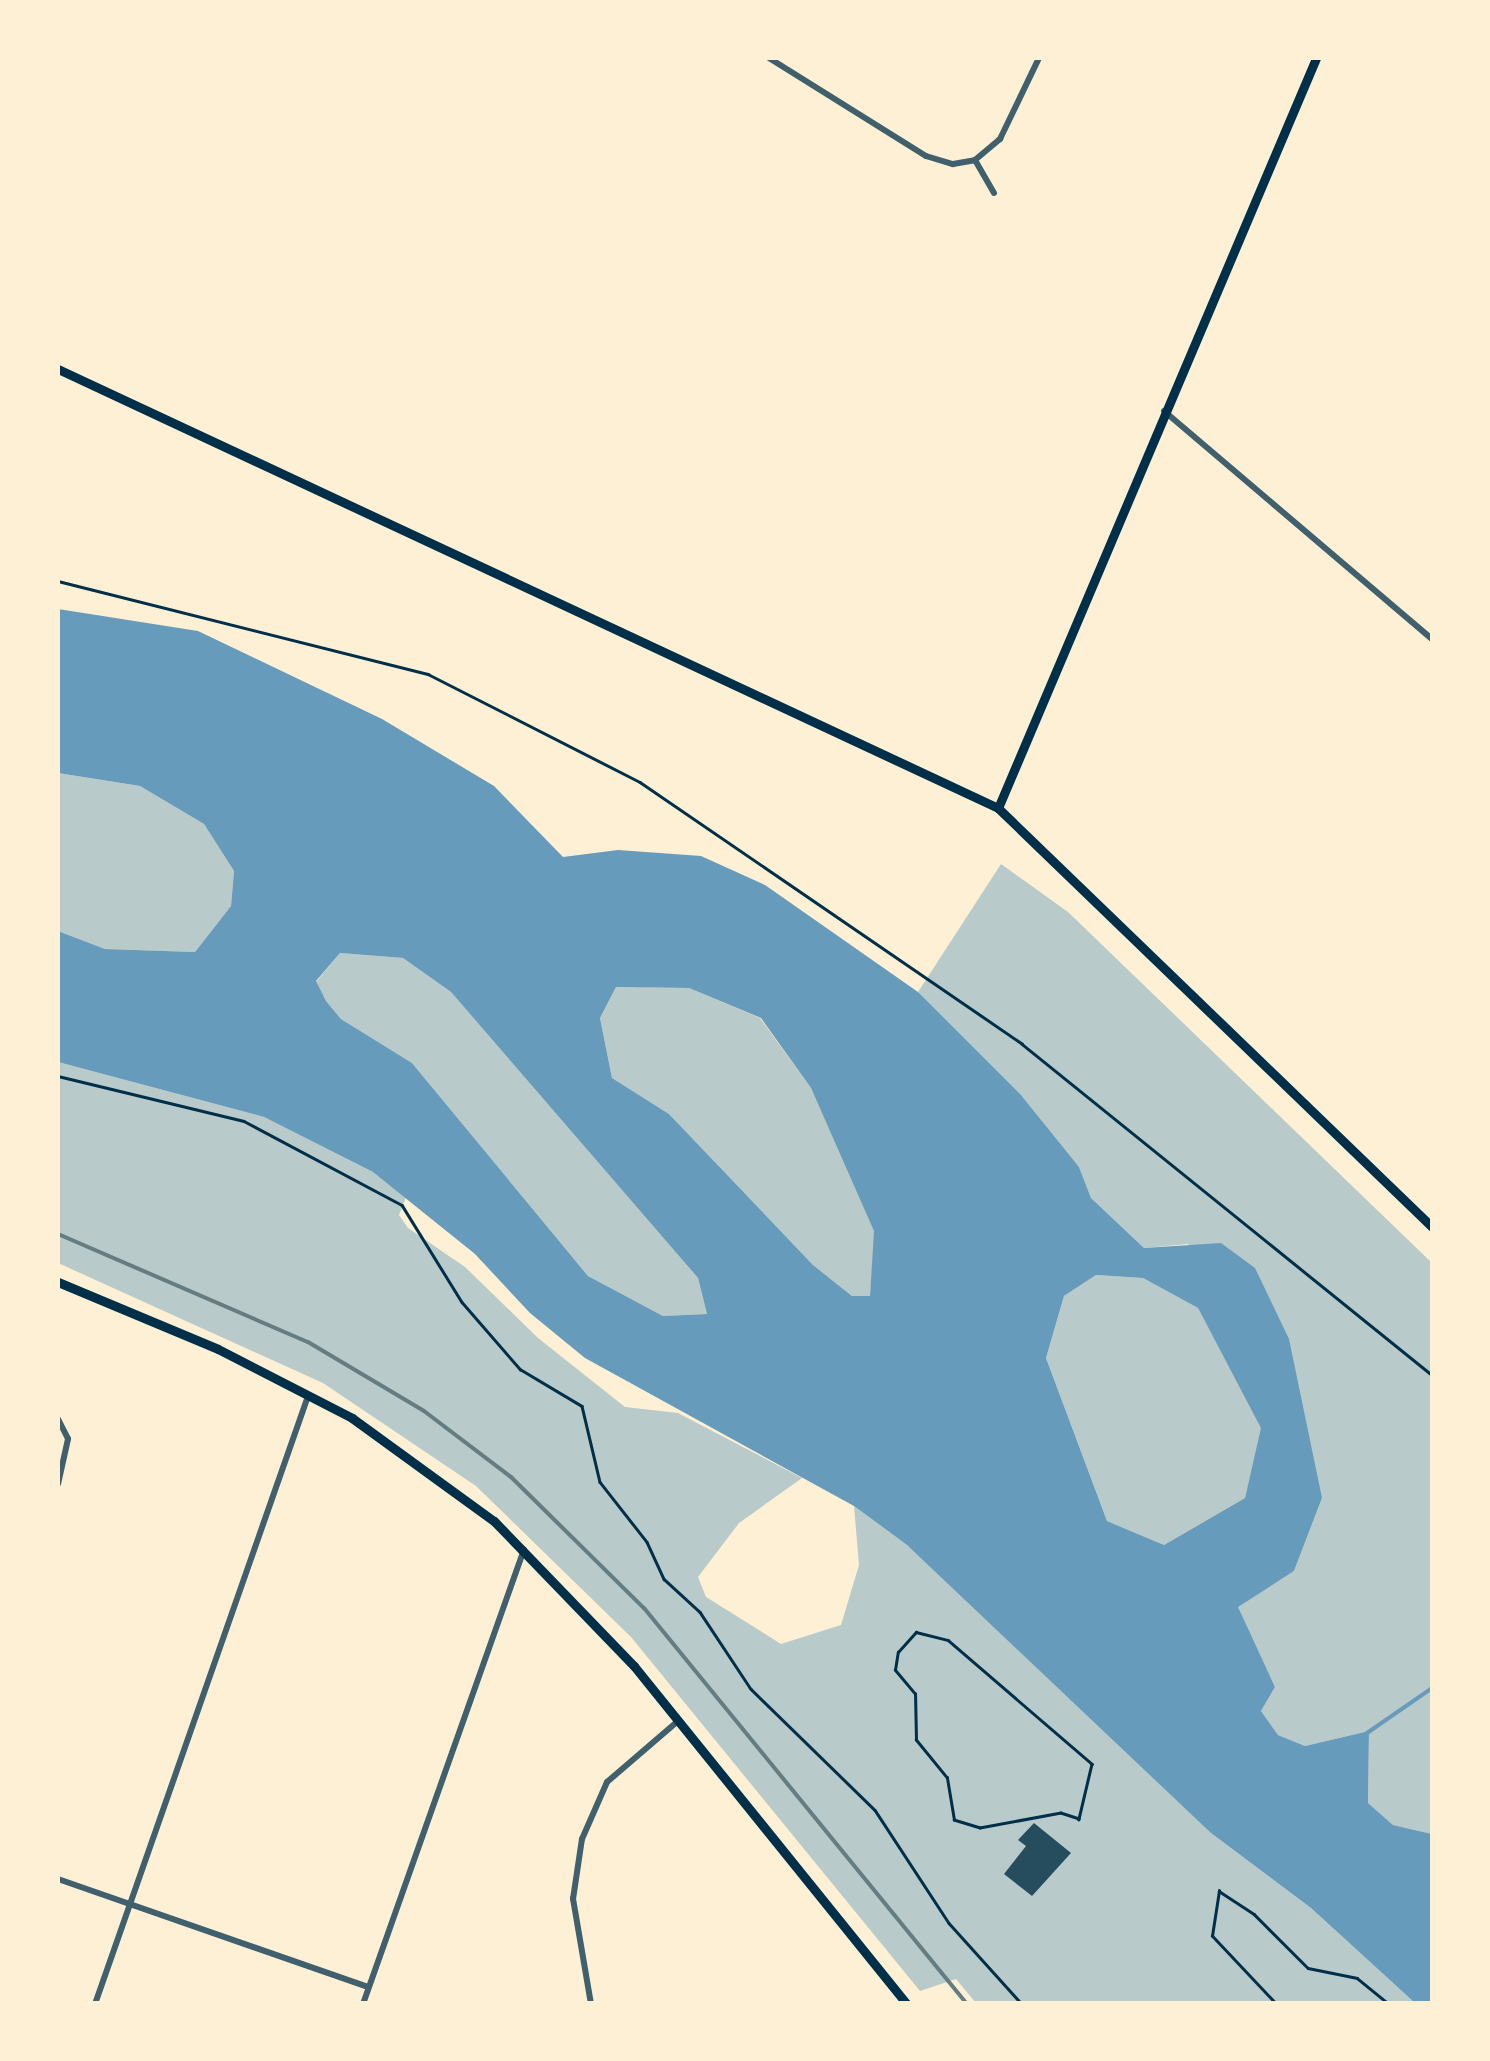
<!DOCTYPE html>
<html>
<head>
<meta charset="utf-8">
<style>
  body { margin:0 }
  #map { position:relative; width:1490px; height:2061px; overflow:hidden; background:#fdf0d5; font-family:Karla,sans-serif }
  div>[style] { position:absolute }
  .green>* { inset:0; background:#b9caca }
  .water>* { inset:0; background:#669bbc }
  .stream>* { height:4px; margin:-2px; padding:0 2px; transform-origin:2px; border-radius:2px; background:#669bbc }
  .building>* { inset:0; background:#264d5e }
  .path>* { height:2.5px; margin:-1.25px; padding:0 1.25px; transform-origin:1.25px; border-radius:1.25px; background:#003049 }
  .minor>* { height:6px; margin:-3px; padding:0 3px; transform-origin:3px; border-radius:3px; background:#3f606c }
  .secondary>* { height:9px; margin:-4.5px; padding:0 4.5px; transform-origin:4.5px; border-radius:4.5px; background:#003049 }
  .primary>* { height:9px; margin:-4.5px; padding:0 4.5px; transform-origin:4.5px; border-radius:4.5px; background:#003049 }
  .rail>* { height:4px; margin:-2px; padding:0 2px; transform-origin:2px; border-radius:2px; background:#657d81 }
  span { translate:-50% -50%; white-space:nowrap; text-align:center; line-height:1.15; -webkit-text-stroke:8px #fdf0d5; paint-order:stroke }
  .frame { position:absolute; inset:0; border:60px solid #fdf0d5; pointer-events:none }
</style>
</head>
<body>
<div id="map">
  <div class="green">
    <div style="clip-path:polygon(58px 773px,140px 786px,204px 824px,234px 871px,231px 906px,195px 952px,105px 949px,58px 931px)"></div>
    <div style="clip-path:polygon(1001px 864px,1068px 912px,1432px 1263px,1432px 1834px,1393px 1825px,1368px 1803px,1369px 1731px,1305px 1746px,1278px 1735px,1261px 1711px,1275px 1687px,1237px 1607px,1294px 1571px,1322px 1498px,1188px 1244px,1144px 1248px,1091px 1198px,1079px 1167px,918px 992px)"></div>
    <div style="clip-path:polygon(340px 953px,403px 958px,451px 992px,698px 1278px,707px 1314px,663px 1316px,588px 1276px,412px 1063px,341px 1019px,326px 1001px,316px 982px)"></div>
    <div style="clip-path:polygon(616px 987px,689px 988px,760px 1018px,811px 1088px,875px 1231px,870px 1296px,852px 1296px,813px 1265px,669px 1114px,612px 1078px,600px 1018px)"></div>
    <div style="clip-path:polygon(58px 1062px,264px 1117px,373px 1172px,406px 1197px,399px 1215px,408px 1228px,465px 1267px,538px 1338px,625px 1407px,678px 1413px,802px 1478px,739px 1523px,698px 1577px,706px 1597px,781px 1644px,841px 1625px,859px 1565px,854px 1506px,907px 1545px,1125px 1745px,1211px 1833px,1311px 1908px,1415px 2003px,976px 2003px,956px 1979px,920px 1991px,631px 1637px,476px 1486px,323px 1383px,58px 1263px)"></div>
    <div style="clip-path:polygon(1096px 1275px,1143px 1278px,1198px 1308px,1262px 1428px,1245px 1498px,1164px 1545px,1107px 1521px,1046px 1358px,1064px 1296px)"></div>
  </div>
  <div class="water">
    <div style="clip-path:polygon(evenodd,58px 609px,198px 631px,382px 719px,494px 786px,563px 857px,618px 850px,701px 856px,765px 885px,918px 992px,1020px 1094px,1079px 1167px,1091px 1198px,1144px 1248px,1221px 1243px,1255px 1268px,1289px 1339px,1322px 1498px,1294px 1571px,1238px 1607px,1275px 1687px,1261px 1711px,1278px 1735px,1305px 1746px,1369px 1731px,1368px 1803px,1393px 1825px,1432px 1834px,1432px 2003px,1415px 2003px,1311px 1908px,1211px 1833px,907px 1545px,854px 1506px,585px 1358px,530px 1313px,475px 1254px,373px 1172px,264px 1117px,58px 1062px,58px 931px,105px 949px,195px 952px,231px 906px,234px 871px,204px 824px,140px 786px,58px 773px,58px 609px,340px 953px,403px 958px,451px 992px,698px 1278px,707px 1314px,663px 1316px,588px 1276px,412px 1063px,341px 1019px,326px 1001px,316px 981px,340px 953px,58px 609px,616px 987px,689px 988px,761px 1018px,811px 1088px,874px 1231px,870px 1296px,852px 1296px,813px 1265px,669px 1114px,612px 1078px,600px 1018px,616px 987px,58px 609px,1096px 1275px,1143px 1278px,1198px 1308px,1261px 1428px,1245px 1498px,1164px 1545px,1107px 1521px,1046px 1358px,1064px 1296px,1096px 1275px)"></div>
  </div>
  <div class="stream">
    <div style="left:1367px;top:1733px;width:79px;rotate:-34.7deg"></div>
  </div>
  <div class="building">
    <div style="clip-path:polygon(1034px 1823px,1071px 1853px,1032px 1896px,1004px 1874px,1026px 1846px,1018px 1840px)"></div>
  </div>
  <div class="path">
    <div style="left:58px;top:581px;width:382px;rotate:14.1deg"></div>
    <div style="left:428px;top:674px;width:238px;rotate:27deg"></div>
    <div style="left:640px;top:782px;width:463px;rotate:34.4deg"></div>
    <div style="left:1022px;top:1044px;width:527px;rotate:38.91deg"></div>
    <div style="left:58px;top:1076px;width:191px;rotate:13.6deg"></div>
    <div style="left:244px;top:1121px;width:179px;rotate:28deg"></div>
    <div style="left:402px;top:1205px;width:114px;rotate:58.3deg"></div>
    <div style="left:462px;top:1302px;width:89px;rotate:49.1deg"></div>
    <div style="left:520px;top:1369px;width:72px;rotate:30.8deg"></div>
    <div style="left:582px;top:1406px;width:78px;rotate:76.7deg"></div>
    <div style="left:600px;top:1482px;width:76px;rotate:51.9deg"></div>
    <div style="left:647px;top:1542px;width:41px;rotate:65.3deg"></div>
    <div style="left:664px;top:1579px;width:49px;rotate:42.5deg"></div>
    <div style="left:700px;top:1612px;width:92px;rotate:56.5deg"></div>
    <div style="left:751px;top:1689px;width:173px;rotate:44.3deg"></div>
    <div style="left:875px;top:1810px;width:135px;rotate:56.8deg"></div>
    <div style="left:949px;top:1923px;width:109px;rotate:48deg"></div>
    <div style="left:916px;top:1632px;width:33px;rotate:14deg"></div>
    <div style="left:948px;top:1640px;width:190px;rotate:40.7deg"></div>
    <div style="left:1092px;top:1764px;width:57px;rotate:103.3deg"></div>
    <div style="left:1079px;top:1819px;width:19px;rotate:-162deg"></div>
    <div style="left:1061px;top:1813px;width:82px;rotate:169.5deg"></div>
    <div style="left:980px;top:1828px;width:27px;rotate:-163deg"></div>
    <div style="left:954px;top:1820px;width:43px;rotate:-99.5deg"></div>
    <div style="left:947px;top:1778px;width:49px;rotate:-129.2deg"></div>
    <div style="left:916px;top:1740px;width:46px;rotate:-91.2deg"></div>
    <div style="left:915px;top:1694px;width:31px;rotate:-130deg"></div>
    <div style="left:895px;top:1670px;width:18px;rotate:-81deg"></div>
    <div style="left:898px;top:1652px;width:27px;rotate:-48deg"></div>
    <div style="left:1276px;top:2004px;width:93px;rotate:-133.3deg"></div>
    <div style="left:1212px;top:1936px;width:46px;rotate:-81.2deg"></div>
    <div style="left:1219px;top:1891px;width:42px;rotate:33.3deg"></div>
    <div style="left:1254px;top:1914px;width:76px;rotate:45deg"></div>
    <div style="left:1308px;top:1968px;width:50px;rotate:11.5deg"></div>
    <div style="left:1357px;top:1978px;width:41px;rotate:39.1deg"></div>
  </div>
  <div class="minor">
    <div style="left:769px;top:58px;width:185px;rotate:32deg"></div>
    <div style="left:926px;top:156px;width:28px;rotate:17deg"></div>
    <div style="left:953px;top:164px;width:22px;rotate:-10deg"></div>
    <div style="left:975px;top:160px;width:33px;rotate:-40deg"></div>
    <div style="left:1000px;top:139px;width:90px;rotate:-64.3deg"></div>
    <div style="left:975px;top:160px;width:38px;rotate:60deg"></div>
    <div style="left:1164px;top:411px;width:352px;rotate:40.4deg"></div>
    <div style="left:58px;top:1419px;width:22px;rotate:63deg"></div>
    <div style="left:68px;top:1439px;width:46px;rotate:102.5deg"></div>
    <div style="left:58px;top:1879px;width:328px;rotate:19.2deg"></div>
    <div style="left:95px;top:2004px;width:644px;rotate:-70.69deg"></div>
    <div style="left:363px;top:2004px;width:482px;rotate:-70.5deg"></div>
    <div style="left:591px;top:2004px;width:107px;rotate:-99.7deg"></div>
    <div style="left:573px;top:1899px;width:61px;rotate:-81.5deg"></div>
    <div style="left:582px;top:1839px;width:62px;rotate:-66.3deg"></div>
    <div style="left:607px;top:1782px;width:94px;rotate:-40.7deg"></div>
  </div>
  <div class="secondary">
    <div style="left:998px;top:808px;width:815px;rotate:-67.02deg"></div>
    <div style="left:58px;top:1282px;width:173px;rotate:22.7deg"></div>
    <div style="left:218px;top:1349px;width:151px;rotate:27.2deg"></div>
    <div style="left:352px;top:1418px;width:175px;rotate:36deg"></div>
    <div style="left:494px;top:1521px;width:202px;rotate:46deg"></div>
    <div style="left:634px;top:1666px;width:434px;rotate:51.1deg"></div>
  </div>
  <div class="primary">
    <div style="left:58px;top:369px;width:1037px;rotate:25.03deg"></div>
    <div style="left:998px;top:808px;width:603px;rotate:43.99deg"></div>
  </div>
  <div class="rail">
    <div style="left:58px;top:1234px;width:272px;rotate:23.4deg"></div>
    <div style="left:308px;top:1342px;width:135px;rotate:30.7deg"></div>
    <div style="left:424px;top:1411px;width:109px;rotate:37.2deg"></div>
    <div style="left:511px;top:1477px;width:187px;rotate:44.6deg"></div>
    <div style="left:644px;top:1608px;width:511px;rotate:50.8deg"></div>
  </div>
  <div class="frame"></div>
</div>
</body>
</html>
